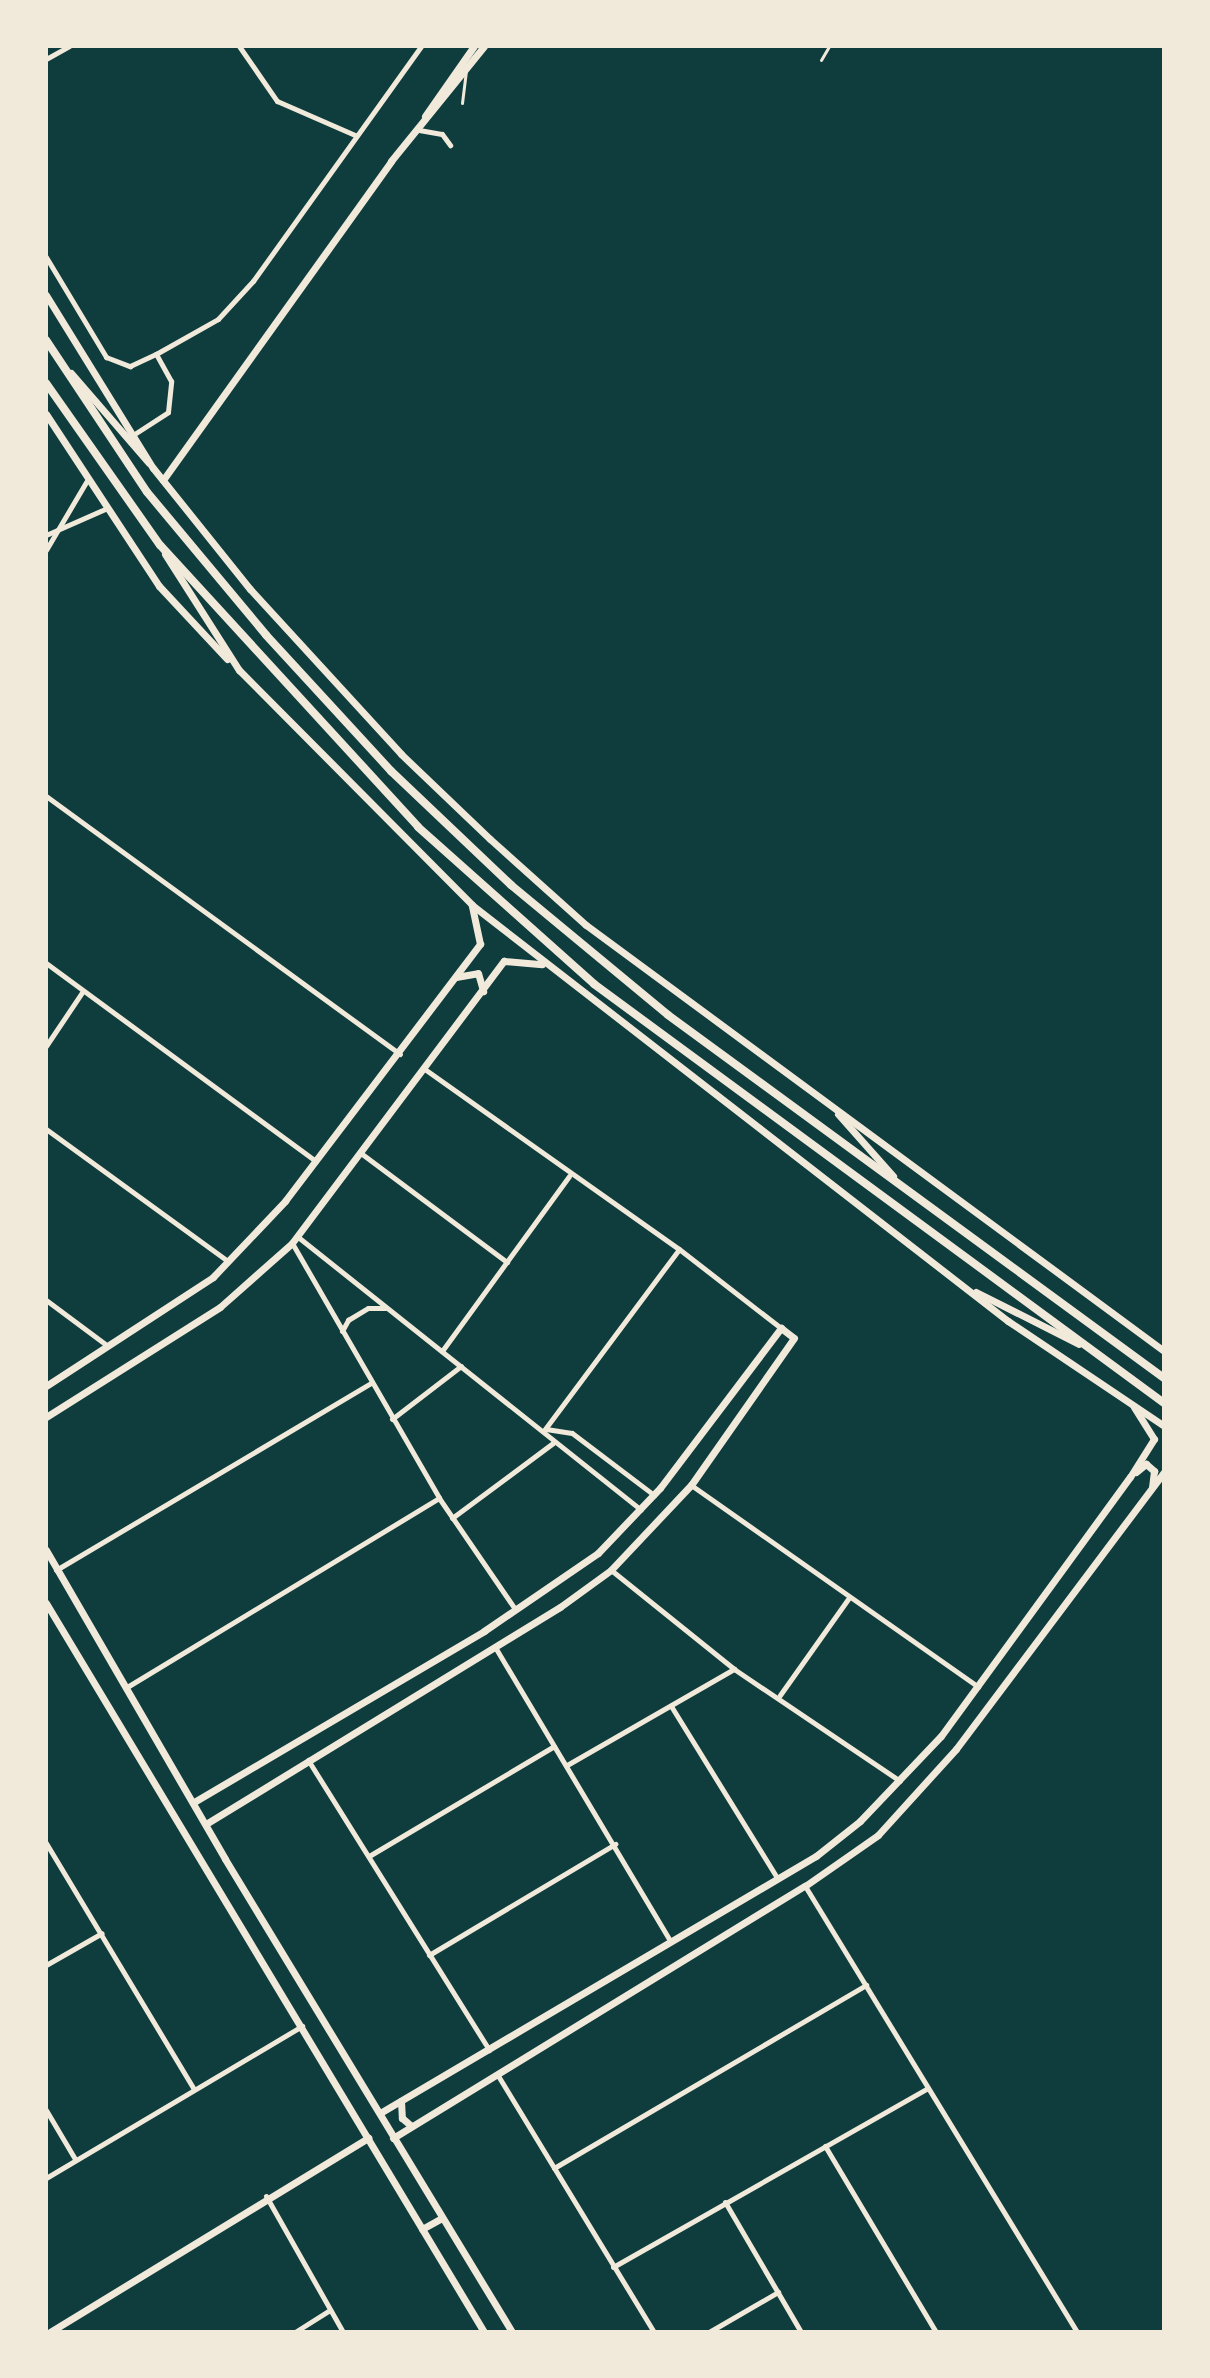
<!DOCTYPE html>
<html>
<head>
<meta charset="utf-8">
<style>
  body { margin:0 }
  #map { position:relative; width:1210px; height:2378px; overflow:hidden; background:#0f3d3e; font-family:"Noto Serif",serif }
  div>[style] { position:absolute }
  .service>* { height:3px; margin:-1.5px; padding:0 1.5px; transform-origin:1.5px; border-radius:1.5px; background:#f1e9da }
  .minor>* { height:5px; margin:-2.5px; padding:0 2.5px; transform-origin:2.5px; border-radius:2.5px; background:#f1e9da }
  .tertiary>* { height:7px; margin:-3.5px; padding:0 3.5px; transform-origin:3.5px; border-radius:3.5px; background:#f1e9da }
  .secondary>* { height:7px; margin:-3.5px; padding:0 3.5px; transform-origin:3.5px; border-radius:3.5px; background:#f1e9da }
  .primary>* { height:8px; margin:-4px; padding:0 4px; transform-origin:4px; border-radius:4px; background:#f1e9da }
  span { translate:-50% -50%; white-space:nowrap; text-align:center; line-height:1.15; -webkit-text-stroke:8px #f1e9da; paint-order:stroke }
  .frame { position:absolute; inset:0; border:48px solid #f1e9da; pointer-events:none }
</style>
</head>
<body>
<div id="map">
  <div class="service">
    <div style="left:821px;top:60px;width:16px;rotate:-60deg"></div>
    <div style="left:462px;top:103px;width:33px;rotate:-83deg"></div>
  </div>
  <div class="minor">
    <div style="left:239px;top:46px;width:67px;rotate:55.4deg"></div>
    <div style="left:277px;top:101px;width:85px;rotate:23.6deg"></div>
    <div style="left:46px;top:59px;width:26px;rotate:-29deg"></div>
    <div style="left:419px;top:130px;width:23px;rotate:10deg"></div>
    <div style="left:442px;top:134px;width:14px;rotate:54deg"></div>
    <div style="left:46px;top:257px;width:117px;rotate:59deg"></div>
    <div style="left:106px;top:357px;width:26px;rotate:21deg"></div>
    <div style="left:130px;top:366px;width:29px;rotate:-25deg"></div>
    <div style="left:156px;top:354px;width:71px;rotate:-29.4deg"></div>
    <div style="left:218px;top:319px;width:52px;rotate:-47.4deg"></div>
    <div style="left:253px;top:281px;width:289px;rotate:-54.4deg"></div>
    <div style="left:136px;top:433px;width:38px;rotate:-33deg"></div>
    <div style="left:168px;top:412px;width:31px;rotate:-84deg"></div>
    <div style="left:171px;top:381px;width:31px;rotate:-119deg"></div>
    <div style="left:46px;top:535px;width:64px;rotate:-23.8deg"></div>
    <div style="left:46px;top:550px;width:79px;rotate:-59.5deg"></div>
    <div style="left:46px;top:796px;width:438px;rotate:36.1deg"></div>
    <div style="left:46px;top:963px;width:335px;rotate:36.3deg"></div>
    <div style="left:46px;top:1046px;width:66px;rotate:-56.1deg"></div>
    <div style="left:426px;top:1070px;width:310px;rotate:35.3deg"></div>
    <div style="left:679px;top:1249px;width:129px;rotate:37.8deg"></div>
    <div style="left:46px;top:1129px;width:225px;rotate:36deg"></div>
    <div style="left:362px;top:1154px;width:181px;rotate:36.7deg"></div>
    <div style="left:298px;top:1237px;width:438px;rotate:38.5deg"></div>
    <div style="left:292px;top:1243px;width:294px;rotate:60deg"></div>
    <div style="left:439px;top:1498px;width:135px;rotate:55.6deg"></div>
    <div style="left:46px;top:1300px;width:77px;rotate:36.6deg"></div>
    <div style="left:342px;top:1331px;width:13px;rotate:-61deg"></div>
    <div style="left:348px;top:1320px;width:23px;rotate:-31deg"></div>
    <div style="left:368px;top:1308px;width:18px"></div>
    <div style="left:442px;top:1351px;width:216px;rotate:-54deg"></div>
    <div style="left:392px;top:1419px;width:87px;rotate:-37.5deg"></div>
    <div style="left:545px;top:1429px;width:224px;rotate:-53.3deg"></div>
    <div style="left:546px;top:1429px;width:26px;rotate:9deg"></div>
    <div style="left:572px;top:1433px;width:103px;rotate:37.1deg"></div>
    <div style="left:691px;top:1485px;width:351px;rotate:35.1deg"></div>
    <div style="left:452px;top:1518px;width:126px;rotate:-36.6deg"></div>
    <div style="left:56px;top:1570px;width:366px;rotate:-30.7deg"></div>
    <div style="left:611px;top:1570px;width:158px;rotate:38.8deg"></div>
    <div style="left:734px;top:1669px;width:200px;rotate:34deg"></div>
    <div style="left:495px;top:1647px;width:342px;rotate:59.2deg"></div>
    <div style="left:127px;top:1687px;width:365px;rotate:-31.2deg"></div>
    <div style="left:780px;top:1695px;width:118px;rotate:-54.7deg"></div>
    <div style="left:671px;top:1706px;width:203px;rotate:58.3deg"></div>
    <div style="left:308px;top:1760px;width:342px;rotate:58deg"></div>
    <div style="left:567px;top:1765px;width:193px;rotate:-29.9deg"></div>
    <div style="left:46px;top:1843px;width:287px;rotate:59deg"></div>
    <div style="left:369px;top:1856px;width:215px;rotate:-30.7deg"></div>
    <div style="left:805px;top:1886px;width:522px;rotate:58.62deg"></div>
    <div style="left:429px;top:1955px;width:217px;rotate:-30.8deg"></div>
    <div style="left:46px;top:1965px;width:64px;rotate:-29.7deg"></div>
    <div style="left:497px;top:2074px;width:302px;rotate:58.7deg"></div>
    <div style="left:46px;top:2110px;width:57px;rotate:59.4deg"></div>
    <div style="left:825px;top:2146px;width:217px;rotate:59.2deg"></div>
    <div style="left:554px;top:2168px;width:362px;rotate:-30.4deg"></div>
    <div style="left:46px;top:2178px;width:298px;rotate:-30.7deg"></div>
    <div style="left:266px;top:2196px;width:156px;rotate:60.5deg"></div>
    <div style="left:725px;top:2202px;width:151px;rotate:59.7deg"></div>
    <div style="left:613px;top:2267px;width:362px;rotate:-29.6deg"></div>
    <div style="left:295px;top:2332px;width:41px;rotate:-32.2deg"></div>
    <div style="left:709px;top:2332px;width:80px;rotate:-30.1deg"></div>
  </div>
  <div class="tertiary">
    <div style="left:425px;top:116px;width:85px;rotate:-55deg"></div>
    <div style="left:163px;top:480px;width:392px;rotate:-54.4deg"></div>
    <div style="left:391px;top:161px;width:148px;rotate:-51deg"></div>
    <div style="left:456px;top:977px;width:22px;rotate:-10deg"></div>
    <div style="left:478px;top:973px;width:19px;rotate:74deg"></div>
    <div style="left:46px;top:1386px;width:199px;rotate:-33.1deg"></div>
    <div style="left:213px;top:1277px;width:105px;rotate:-46.5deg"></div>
    <div style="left:285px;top:1201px;width:323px;rotate:-52.8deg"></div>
    <div style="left:480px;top:944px;width:40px;rotate:-102deg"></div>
    <div style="left:46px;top:1417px;width:206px;rotate:-32.3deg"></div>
    <div style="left:220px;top:1307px;width:96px;rotate:-41.6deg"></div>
    <div style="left:292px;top:1243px;width:353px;rotate:-53.1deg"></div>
    <div style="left:504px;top:961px;width:38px;rotate:5deg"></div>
    <div style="left:1136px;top:1472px;width:13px;rotate:-39deg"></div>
    <div style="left:1146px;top:1464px;width:11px;rotate:41deg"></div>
    <div style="left:1154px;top:1471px;width:16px;rotate:97deg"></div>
    <div style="left:46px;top:1550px;width:357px;rotate:59.9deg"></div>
    <div style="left:225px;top:1859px;width:553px;rotate:58.75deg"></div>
    <div style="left:46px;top:1603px;width:850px;rotate:59deg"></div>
    <div style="left:194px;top:1802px;width:337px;rotate:-30.5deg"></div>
    <div style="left:484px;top:1631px;width:138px;rotate:-34.4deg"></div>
    <div style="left:598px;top:1553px;width:90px;rotate:-46.4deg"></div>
    <div style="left:660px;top:1488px;width:201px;rotate:-52.9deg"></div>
    <div style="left:781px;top:1328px;width:16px;rotate:38deg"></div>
    <div style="left:794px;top:1338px;width:179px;rotate:125deg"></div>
    <div style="left:691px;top:1485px;width:117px;rotate:133.3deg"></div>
    <div style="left:611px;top:1570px;width:63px;rotate:144deg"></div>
    <div style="left:560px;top:1607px;width:414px;rotate:148.5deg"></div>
    <div style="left:401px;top:2101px;width:17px;rotate:87deg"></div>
    <div style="left:402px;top:2118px;width:11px;rotate:41deg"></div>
    <div style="left:380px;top:2113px;width:506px;rotate:-30.52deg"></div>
    <div style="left:816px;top:1856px;width:56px;rotate:-38.5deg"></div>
    <div style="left:860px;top:1821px;width:117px;rotate:-46.4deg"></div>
    <div style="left:941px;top:1736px;width:321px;rotate:-53.9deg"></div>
    <div style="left:1130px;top:1477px;width:45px;rotate:-57.7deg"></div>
    <div style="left:1154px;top:1439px;width:38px;rotate:-122deg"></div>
    <div style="left:393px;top:2138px;width:483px;rotate:-31.5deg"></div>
    <div style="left:805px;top:1886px;width:89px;rotate:-34.9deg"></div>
    <div style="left:878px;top:1835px;width:116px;rotate:-47.8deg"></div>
    <div style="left:956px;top:1749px;width:346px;rotate:-53.1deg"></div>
    <div style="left:422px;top:2229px;width:23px;rotate:-29deg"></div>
    <div style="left:50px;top:2332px;width:373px;rotate:-31.4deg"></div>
  </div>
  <div class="secondary">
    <div style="left:46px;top:295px;width:203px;rotate:58.3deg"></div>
    <div style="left:153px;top:468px;width:155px;rotate:51.3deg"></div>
    <div style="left:250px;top:589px;width:224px;rotate:47.5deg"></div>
    <div style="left:401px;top:754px;width:123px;rotate:43.7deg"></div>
    <div style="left:490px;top:839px;width:129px;rotate:41.9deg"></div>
    <div style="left:586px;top:925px;width:718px;rotate:36.39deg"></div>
    <div style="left:71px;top:373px;width:119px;rotate:49.1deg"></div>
    <div style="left:46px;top:414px;width:206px;rotate:56.7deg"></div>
    <div style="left:159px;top:586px;width:100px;rotate:47deg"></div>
    <div style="left:165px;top:554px;width:138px;rotate:57.5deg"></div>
    <div style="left:239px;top:670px;width:331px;rotate:45.2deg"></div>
    <div style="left:472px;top:905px;width:678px;rotate:37.82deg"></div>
    <div style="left:1008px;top:1321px;width:188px;rotate:33.9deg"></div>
    <div style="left:838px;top:1114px;width:83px;rotate:48.4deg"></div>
    <div style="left:976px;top:1292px;width:115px;rotate:26.8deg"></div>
  </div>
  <div class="primary">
    <div style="left:46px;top:340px;width:182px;rotate:56.4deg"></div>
    <div style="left:147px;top:492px;width:186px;rotate:50.2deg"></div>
    <div style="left:266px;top:635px;width:185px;rotate:47.4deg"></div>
    <div style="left:391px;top:771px;width:166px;rotate:43.5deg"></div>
    <div style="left:511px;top:885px;width:204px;rotate:39.6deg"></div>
    <div style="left:668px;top:1015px;width:615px;rotate:36.2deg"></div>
    <div style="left:46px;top:383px;width:198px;rotate:54.9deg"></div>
    <div style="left:160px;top:545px;width:382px;rotate:47.5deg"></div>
    <div style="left:418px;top:827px;width:236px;rotate:41.7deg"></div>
    <div style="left:594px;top:984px;width:707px;rotate:36.32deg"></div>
  </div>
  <div class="frame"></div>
</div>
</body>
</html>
